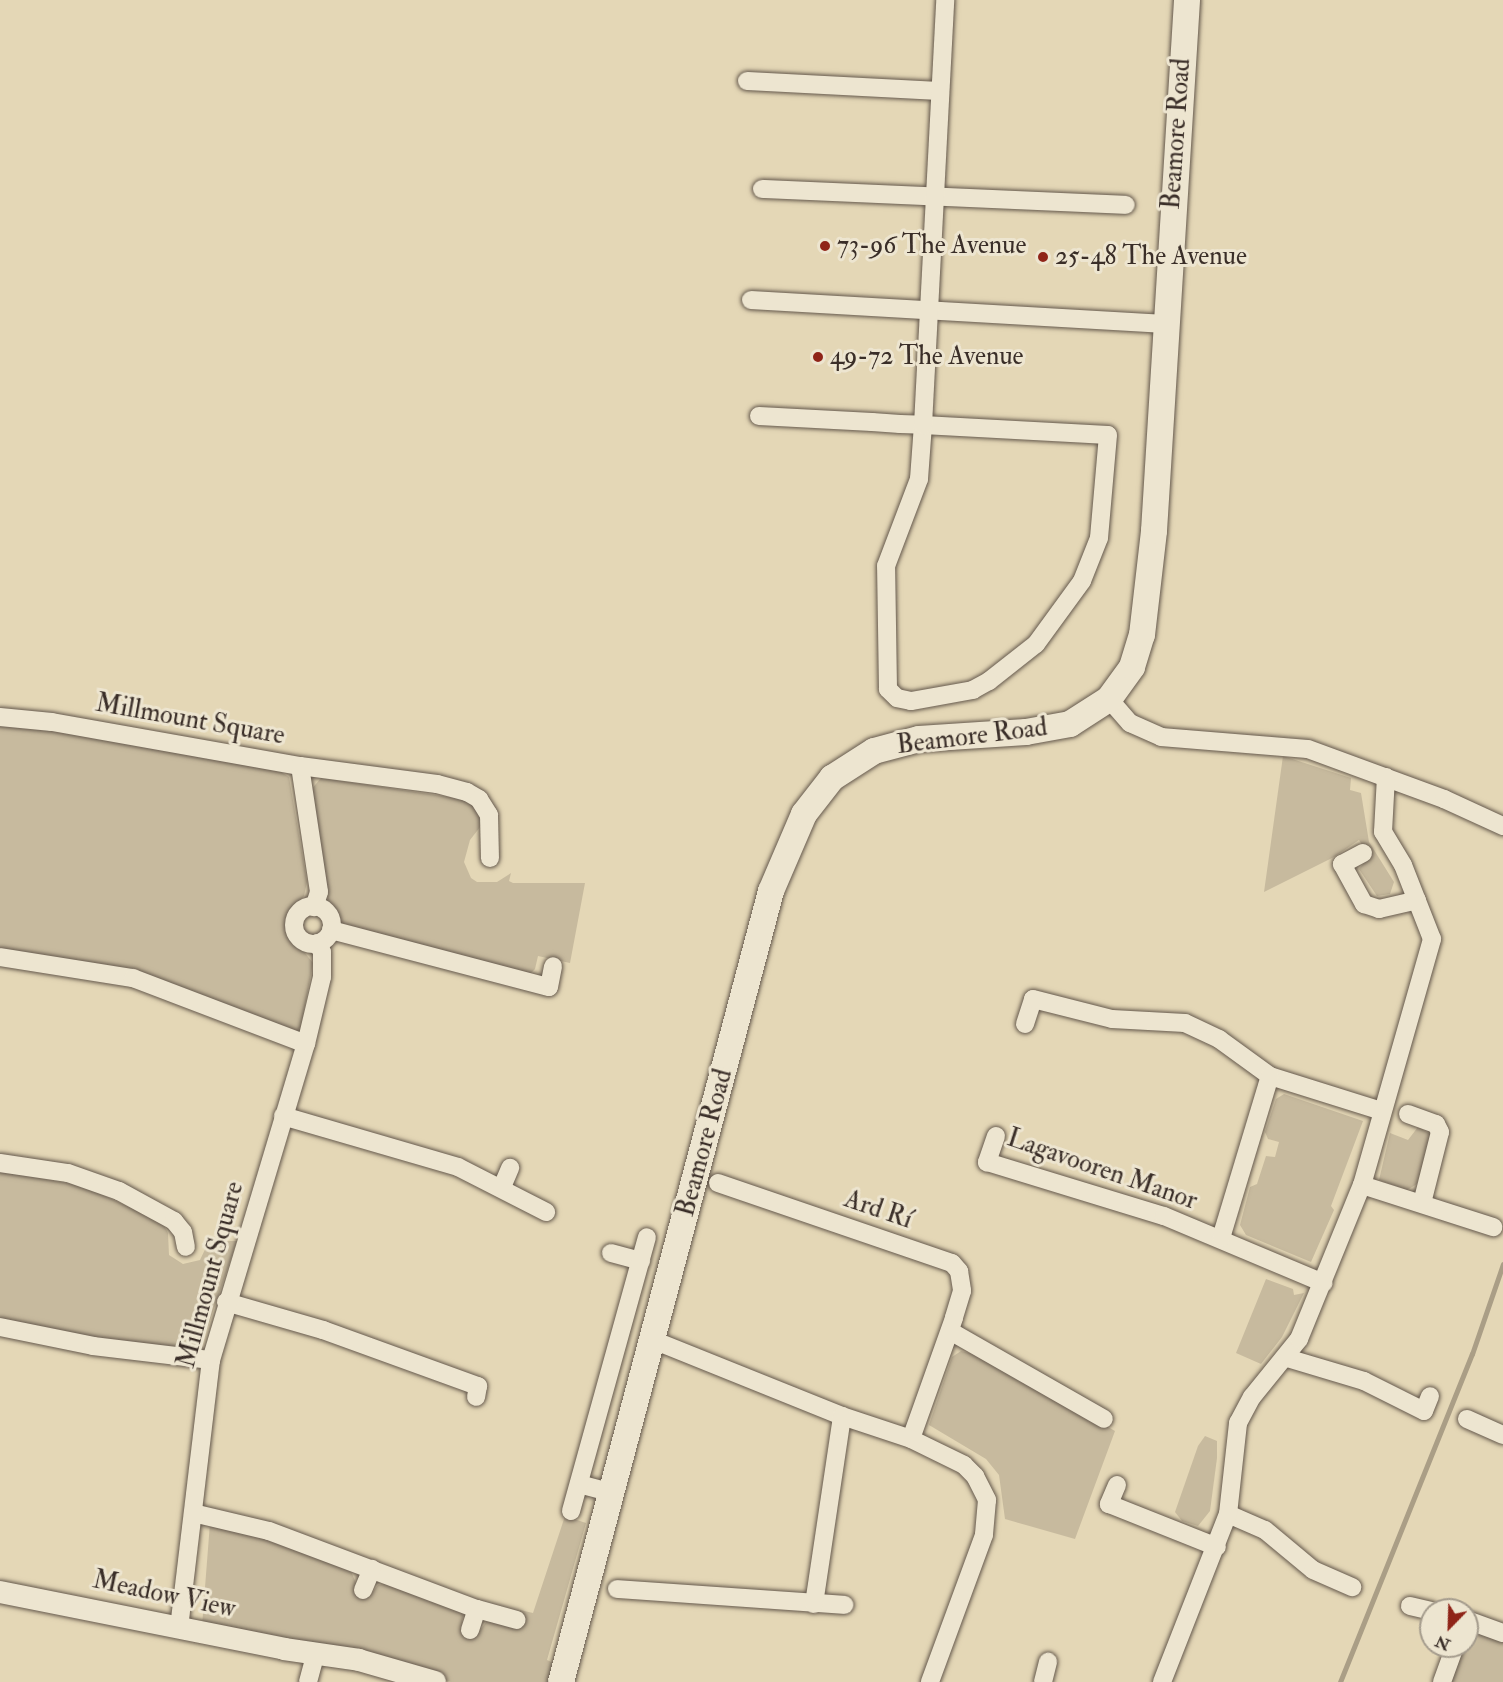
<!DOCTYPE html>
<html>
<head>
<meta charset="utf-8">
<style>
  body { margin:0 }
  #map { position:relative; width:1503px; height:1682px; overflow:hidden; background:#e4d7b6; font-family:"IM FELL Double Pica",serif }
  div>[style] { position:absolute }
  .green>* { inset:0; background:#c7ba9e }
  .stream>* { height:5px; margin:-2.5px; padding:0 2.5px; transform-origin:2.5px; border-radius:2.5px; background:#aa9e86 }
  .roads { filter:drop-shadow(0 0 2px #64584c) drop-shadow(0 0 2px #64584c) }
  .minor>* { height:18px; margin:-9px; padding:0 9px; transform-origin:9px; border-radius:9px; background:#ede5d0 }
  .minor>.ring { margin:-9px; padding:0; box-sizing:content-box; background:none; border:18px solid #ede5d0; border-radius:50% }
  .tertiary>* { height:22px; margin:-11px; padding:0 11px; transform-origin:11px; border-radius:11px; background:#ede5d0 }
  .secondary>* { height:26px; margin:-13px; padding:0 13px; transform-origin:13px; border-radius:13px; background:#ede5d0 }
  .dots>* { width:16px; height:16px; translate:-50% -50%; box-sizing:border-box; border:3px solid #ede5d0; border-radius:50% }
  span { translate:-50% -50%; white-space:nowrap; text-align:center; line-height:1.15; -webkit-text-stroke:6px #ede5d0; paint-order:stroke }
  .street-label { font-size:26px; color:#3a2e28 }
  .poi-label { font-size:26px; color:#3a2e28 }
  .left { translate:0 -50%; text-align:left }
  .north { position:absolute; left:1419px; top:1598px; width:60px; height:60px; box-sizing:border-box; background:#ede5d0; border:2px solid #a59c8d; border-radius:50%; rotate:203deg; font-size:16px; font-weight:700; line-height:24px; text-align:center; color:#3a2e28 }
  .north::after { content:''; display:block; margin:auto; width:21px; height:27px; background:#8f2418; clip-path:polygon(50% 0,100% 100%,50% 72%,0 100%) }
</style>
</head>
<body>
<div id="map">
  <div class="green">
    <div style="clip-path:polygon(0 724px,63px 730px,281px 772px,289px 777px,307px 882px,304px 896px,289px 914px,288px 932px,313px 963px,301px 1027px,295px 1032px,111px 966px,0 951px)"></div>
    <div style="clip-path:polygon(1283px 756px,1351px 778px,1350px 790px,1361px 793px,1369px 842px,1394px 882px,1390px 894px,1377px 896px,1359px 869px,1369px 856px,1359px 840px,1334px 857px,1264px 892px)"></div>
    <div style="clip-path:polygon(321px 778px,469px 800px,484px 822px,470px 840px,464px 862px,471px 878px,477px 882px,497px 882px,511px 873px,509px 881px,513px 883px,585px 883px,570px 963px,538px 956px,535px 969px,529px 975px,341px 923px,329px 905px,310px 791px)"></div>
    <div style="clip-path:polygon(1284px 1094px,1363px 1121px,1331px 1206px,1334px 1210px,1311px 1262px,1246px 1235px,1240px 1225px,1250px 1187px,1257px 1184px,1266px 1156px,1275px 1157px,1279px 1142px,1268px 1139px,1265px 1132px,1276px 1099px)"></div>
    <div style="clip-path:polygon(1418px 1127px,1432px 1135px,1417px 1184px,1407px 1190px,1379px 1180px,1390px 1133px,1408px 1140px)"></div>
    <div style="clip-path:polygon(0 1171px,83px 1186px,162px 1222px,168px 1233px,169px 1255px,183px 1264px,200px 1260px,209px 1241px,237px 1241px,202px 1344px,191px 1348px,103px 1341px,0 1320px)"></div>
    <div style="clip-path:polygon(1266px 1279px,1293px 1289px,1294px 1295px,1304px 1293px,1282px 1337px,1261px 1364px,1236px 1353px)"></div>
    <div style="clip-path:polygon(961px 1351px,981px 1356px,1021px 1377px,1115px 1431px,1075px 1539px,1005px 1519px,999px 1475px,986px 1459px,929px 1425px,952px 1357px)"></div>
    <div style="clip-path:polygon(1205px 1436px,1217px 1441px,1217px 1458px,1210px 1511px,1198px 1526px,1182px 1521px,1175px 1512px,1198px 1446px)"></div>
    <div style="clip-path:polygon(565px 1516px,586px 1523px,547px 1660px,556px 1664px,550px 1682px,451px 1682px,361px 1655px,202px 1626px,210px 1523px,266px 1538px,350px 1569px,356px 1583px,354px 1592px,369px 1597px,378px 1585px,390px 1583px,459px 1609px,463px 1615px,461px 1632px,475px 1637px,487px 1621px,515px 1627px,520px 1610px,533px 1613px)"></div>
    <div style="clip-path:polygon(1483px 1633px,1503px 1640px,1503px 1682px,1449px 1682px,1462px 1646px,1467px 1646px,1470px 1635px)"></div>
  </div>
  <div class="stream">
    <div style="left:1340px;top:1682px;width:354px;rotate:-68.1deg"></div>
    <div style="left:1472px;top:1354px;width:95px;rotate:-71deg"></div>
  </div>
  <div class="roads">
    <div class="minor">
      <div style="left:747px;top:81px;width:193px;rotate:3deg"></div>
      <div style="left:762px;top:189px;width:364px;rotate:2.5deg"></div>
      <div style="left:751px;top:300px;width:415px;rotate:3.3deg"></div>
      <div style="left:759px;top:416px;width:113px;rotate:3deg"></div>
      <div style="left:872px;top:422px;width:28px;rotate:4deg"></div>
      <div style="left:900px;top:424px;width:23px;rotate:2deg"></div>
      <div style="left:923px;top:425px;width:185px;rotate:3.1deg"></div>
      <div style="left:1108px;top:435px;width:103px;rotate:95deg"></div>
      <div style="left:1099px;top:538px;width:46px;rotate:111.6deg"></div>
      <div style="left:1082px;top:581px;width:78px;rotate:126.1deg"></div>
      <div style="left:1036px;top:644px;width:60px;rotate:141.8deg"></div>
      <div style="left:989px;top:681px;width:18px;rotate:151deg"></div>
      <div style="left:973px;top:690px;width:63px;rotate:169.9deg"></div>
      <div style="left:911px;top:701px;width:14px;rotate:-168deg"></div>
      <div style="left:897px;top:698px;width:13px;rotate:-135deg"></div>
      <div style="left:888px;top:689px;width:123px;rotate:-90.9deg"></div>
      <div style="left:886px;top:566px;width:93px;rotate:-69.2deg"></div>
      <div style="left:919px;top:479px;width:54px;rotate:-85.8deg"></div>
      <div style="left:923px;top:425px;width:426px;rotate:-87deg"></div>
      <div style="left:1109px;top:699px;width:32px;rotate:49deg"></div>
      <div style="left:1130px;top:723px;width:34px;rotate:24deg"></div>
      <div style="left:1161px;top:737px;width:147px;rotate:4.7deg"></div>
      <div style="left:1308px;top:749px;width:145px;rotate:20.2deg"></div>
      <div style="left:1444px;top:799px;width:65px;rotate:24.6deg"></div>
      <div style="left:0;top:717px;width:52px;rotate:5.5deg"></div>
      <div style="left:52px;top:722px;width:252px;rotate:10.1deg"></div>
      <div style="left:300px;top:766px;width:127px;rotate:81.4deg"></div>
      <div style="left:319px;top:892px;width:16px;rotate:108deg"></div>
      <div style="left:300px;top:766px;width:138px;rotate:7.5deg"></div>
      <div style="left:437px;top:784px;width:31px;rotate:15deg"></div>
      <div style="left:467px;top:792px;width:14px;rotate:30deg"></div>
      <div style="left:479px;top:799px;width:19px;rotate:58deg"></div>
      <div style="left:489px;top:815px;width:43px;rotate:88.7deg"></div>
      <div style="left:1363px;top:853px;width:24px;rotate:152deg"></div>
      <div style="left:1342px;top:864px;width:46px;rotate:61.2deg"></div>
      <div style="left:1364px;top:904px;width:16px;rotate:18deg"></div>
      <div style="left:1379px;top:909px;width:39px;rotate:-13deg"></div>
      <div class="ring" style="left:294px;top:906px;width:20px;height:20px"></div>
      <div style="left:331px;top:930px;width:225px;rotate:14.7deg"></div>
      <div style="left:549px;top:987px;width:21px;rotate:-79deg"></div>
      <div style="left:0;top:957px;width:135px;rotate:9deg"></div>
      <div style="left:133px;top:978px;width:185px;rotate:20.9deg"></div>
      <div style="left:1025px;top:1024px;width:26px;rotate:-72deg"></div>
      <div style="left:1033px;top:999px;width:81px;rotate:14.2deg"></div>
      <div style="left:1112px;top:1019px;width:73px;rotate:3.1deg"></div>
      <div style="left:1185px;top:1023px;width:38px;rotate:25deg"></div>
      <div style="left:1219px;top:1039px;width:63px;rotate:36deg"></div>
      <div style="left:1270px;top:1076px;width:117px;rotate:17.4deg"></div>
      <div style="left:1408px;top:1114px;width:30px;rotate:20deg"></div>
      <div style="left:1436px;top:1124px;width:9px;rotate:63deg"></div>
      <div style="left:1440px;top:1132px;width:73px;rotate:104.2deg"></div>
      <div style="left:283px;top:1116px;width:182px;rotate:16.2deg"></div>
      <div style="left:458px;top:1167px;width:99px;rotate:27.1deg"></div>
      <div style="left:996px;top:1136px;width:28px;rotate:109deg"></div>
      <div style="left:987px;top:1162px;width:185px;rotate:17deg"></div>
      <div style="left:1164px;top:1216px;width:173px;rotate:22.8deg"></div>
      <div style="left:0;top:1163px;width:69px;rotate:8.4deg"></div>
      <div style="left:68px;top:1173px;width:54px;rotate:19.4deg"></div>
      <div style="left:119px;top:1191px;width:63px;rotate:28.6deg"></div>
      <div style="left:174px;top:1221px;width:14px;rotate:51deg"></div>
      <div style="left:183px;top:1232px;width:15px;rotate:79deg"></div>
      <div style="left:718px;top:1183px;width:247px;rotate:18.9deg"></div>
      <div style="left:952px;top:1263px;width:11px;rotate:49deg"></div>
      <div style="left:959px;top:1271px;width:20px;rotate:81deg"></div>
      <div style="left:962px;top:1291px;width:28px;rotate:107deg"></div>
      <div style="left:954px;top:1318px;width:128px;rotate:109.6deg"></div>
      <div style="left:1362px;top:1185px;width:138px;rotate:17.8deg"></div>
      <div style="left:502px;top:1187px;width:21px;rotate:-67deg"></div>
      <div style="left:1221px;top:1238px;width:169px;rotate:-73.2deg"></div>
      <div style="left:611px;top:1253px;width:31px;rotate:15deg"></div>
      <div style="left:226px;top:1302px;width:101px;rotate:16.1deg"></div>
      <div style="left:323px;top:1330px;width:165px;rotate:19.9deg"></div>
      <div style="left:478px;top:1386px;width:11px;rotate:100deg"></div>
      <div style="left:0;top:1327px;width:95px;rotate:11.5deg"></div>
      <div style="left:93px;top:1346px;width:119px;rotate:6.8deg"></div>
      <div style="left:950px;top:1331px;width:177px;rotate:29.7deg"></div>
      <div style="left:653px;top:1340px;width:204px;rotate:21.9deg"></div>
      <div style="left:842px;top:1416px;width:73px;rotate:18.4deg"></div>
      <div style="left:911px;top:1439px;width:59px;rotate:26.1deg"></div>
      <div style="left:964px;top:1465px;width:16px;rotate:45deg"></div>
      <div style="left:975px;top:1476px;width:27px;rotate:63deg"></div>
      <div style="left:987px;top:1500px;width:35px;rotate:95deg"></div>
      <div style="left:984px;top:1535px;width:157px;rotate:110.2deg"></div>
      <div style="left:1287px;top:1358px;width:80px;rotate:16.6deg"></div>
      <div style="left:1364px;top:1381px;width:67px;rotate:26.6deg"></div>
      <div style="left:1424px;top:1411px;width:16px;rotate:-68deg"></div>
      <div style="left:1467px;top:1419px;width:39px;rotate:24deg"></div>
      <div style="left:579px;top:1484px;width:35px;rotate:15deg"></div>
      <div style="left:1117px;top:1485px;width:21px;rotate:113deg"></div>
      <div style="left:1109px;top:1504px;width:116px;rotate:21.7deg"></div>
      <div style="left:571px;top:1511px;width:284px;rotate:-74.5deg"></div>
      <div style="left:193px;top:1513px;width:78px;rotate:13.3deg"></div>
      <div style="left:269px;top:1531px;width:222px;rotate:20.6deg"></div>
      <div style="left:477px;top:1609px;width:41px;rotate:15.4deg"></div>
      <div style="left:1228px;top:1514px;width:40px;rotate:23.4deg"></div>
      <div style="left:1265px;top:1530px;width:62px;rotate:39.8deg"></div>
      <div style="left:1313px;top:1570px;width:43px;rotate:23.6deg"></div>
      <div style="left:617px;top:1589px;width:228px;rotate:4deg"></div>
      <div style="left:363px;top:1590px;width:23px;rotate:-67deg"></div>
      <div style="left:814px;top:1604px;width:190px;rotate:-81.5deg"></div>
      <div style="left:1410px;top:1606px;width:22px;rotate:13deg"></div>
      <div style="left:1467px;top:1620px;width:38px;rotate:20deg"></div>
      <div style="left:179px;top:1628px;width:270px;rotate:-83.2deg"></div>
      <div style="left:211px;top:1360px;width:330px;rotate:-73.3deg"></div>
      <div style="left:306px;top:1044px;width:69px;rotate:-76.6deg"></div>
      <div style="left:322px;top:977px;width:25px;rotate:-90deg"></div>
      <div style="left:322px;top:952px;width:10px;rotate:-119deg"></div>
      <div style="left:470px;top:1630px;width:22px;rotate:-72deg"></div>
      <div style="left:308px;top:1682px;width:30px;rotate:-75deg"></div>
      <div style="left:1043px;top:1682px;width:21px;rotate:-76deg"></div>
      <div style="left:1162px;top:1682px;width:180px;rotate:-68.6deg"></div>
      <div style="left:1228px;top:1514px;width:92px;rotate:-83.7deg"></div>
      <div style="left:1238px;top:1423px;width:30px;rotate:-62deg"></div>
      <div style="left:1252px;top:1397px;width:75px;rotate:-51deg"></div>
      <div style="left:1299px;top:1339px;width:166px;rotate:-67.8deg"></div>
      <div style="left:1362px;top:1185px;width:256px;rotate:-74.1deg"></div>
      <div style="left:1432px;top:939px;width:79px;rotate:-111.4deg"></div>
      <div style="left:1403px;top:865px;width:39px;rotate:-121deg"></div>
      <div style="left:1383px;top:832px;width:55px;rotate:-86.9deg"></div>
      <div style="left:1442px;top:1682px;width:38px;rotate:-70deg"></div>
    </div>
    <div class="tertiary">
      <div style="left:0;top:1592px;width:290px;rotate:11.3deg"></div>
      <div style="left:284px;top:1649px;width:76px;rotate:8.3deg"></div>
      <div style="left:359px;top:1660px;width:79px;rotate:16.1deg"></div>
    </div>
    <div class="secondary">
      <div style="left:561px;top:1682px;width:818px;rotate:-75.13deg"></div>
      <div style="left:771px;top:891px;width:84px;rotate:-66.8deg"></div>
      <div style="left:804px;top:814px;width:46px;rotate:-52.1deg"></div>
      <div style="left:832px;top:778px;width:50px;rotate:-32.7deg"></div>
      <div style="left:874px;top:751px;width:47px;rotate:-14.9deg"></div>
      <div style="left:919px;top:739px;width:107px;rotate:-3.7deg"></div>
      <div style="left:1026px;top:732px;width:45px;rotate:-10.3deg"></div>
      <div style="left:1070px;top:724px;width:46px;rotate:-32.7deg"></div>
      <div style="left:1109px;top:699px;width:39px;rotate:-54deg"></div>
      <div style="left:1132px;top:667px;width:34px;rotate:-73deg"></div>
      <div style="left:1142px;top:635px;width:105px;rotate:-83.4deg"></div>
      <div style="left:1154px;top:531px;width:532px;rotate:-86.44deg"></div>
    </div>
  </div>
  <div class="dots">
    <div style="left:825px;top:246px;background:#8f2418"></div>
    <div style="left:1043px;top:257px;background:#8f2418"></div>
    <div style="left:818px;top:357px;background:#8f2418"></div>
  </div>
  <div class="street-label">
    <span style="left:1177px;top:134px;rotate:-86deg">Beamore Road</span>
    <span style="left:190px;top:720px;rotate:10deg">Millmount Square</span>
    <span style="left:972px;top:737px;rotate:-7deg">Beamore Road</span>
    <span style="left:705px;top:1143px;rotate:-75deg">Beamore Road</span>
    <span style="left:1102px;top:1170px;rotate:19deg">Lagavooren Manor</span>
    <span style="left:878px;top:1210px;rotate:19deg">Ard Rí</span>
    <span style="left:211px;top:1275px;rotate:-75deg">Millmount Square</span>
    <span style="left:164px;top:1595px;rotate:12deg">Meadow View</span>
  </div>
  <div class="poi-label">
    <span class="left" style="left:837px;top:246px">73-96 The Avenue</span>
    <span class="left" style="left:1055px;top:257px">25-48 The Avenue</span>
    <span class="left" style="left:830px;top:357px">49-72 The Avenue</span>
  </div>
  <div class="north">N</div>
</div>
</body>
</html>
